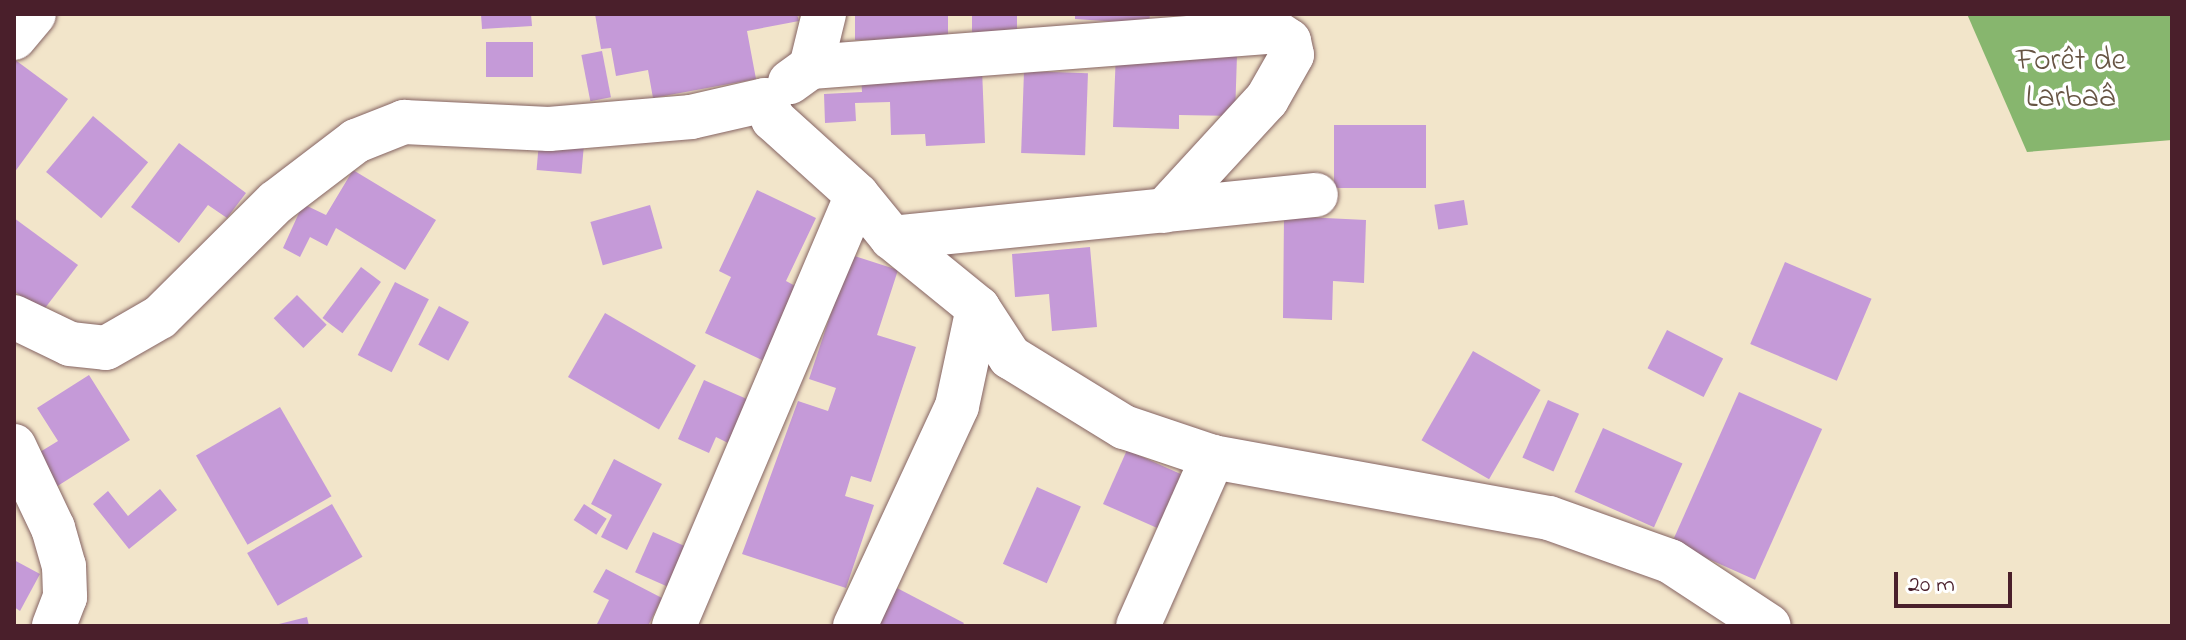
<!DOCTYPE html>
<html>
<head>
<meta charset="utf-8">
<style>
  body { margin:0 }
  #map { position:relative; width:2186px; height:640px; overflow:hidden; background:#f2e5ca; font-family:"Indie Flower",sans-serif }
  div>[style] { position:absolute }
  .forest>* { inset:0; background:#87b66e }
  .building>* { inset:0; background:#c59ad8; transform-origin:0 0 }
  .roads { filter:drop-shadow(0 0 2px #856463) drop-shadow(0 0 2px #856463) }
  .minor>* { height:44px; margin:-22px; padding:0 22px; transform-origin:22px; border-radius:22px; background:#fff }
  span { translate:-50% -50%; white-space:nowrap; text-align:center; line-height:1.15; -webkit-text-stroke:7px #fff; paint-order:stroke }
  .park-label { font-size:32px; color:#675544 }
  .frame { position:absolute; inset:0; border:16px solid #4a1f2b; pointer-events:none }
  .scale { position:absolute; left:1894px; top:572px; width:118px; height:36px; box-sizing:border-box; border:4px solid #4a1f2b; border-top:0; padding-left:10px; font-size:24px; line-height:28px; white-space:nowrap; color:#4a1f2b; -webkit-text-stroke:6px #fff; paint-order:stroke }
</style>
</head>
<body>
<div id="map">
  <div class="forest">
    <div style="clip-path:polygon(1967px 14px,2172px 14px,2172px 140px,2027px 152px)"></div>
  </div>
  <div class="building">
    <div style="clip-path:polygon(481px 14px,531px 14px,532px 26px,482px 29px)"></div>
    <div style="clip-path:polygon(595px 14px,797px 14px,799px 21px,747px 31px,756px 79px,653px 98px,648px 70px,616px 76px,611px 48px,601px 49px)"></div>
    <div style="left:855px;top:14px;width:93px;height:26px"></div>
    <div style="left:972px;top:14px;width:45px;height:23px"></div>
    <div style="clip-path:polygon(1075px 14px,1150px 14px,1149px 24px,1075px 19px)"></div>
    <div style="left:533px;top:42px;width:35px;height:47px;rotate:90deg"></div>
    <div style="left:602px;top:51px;width:47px;height:21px;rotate:79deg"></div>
    <div style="clip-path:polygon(1116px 52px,1237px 55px,1235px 116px,1179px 115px,1179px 129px,1113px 127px)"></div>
    <div style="clip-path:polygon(14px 59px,68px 99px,14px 173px)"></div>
    <div style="clip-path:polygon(982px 69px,985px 143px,926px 146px,925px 134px,891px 135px,890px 102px,855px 103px,856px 121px,825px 123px,824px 94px,862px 92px,861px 75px)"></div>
    <div style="left:1024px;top:71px;width:64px;height:82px;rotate:2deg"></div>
    <div style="left:93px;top:116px;width:72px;height:73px;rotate:40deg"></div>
    <div style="left:1334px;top:125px;width:92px;height:63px"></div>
    <div style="left:539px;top:142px;width:45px;height:28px;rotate:5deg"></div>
    <div style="clip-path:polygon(179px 143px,246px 193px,227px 218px,208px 205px,179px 243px,131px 207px)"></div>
    <div style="clip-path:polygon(353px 170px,436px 220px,405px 270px,336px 228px,327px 246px,310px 237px,300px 257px,283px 248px,303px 204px,326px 215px)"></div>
    <div style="clip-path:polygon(757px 190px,816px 218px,786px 281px,801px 289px,766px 362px,705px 333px,731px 277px,719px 271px)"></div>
    <div style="left:1464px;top:200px;width:25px;height:30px;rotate:81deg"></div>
    <div style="left:650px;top:205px;width:45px;height:62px;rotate:74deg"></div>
    <div style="clip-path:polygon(1284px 216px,1366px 220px,1364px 283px,1333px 281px,1332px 320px,1283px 318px)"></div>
    <div style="clip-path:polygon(14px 218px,78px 265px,42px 312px,14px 291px)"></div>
    <div style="clip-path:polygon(1090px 247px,1097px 327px,1052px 331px,1049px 294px,1015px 297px,1012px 254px)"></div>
    <div style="clip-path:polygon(839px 251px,898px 270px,877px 335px,916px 347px,871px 482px,851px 476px,845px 496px,874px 505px,846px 588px,742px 554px,798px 401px,828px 411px,836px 388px,809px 379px,838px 292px)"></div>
    <div style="left:1785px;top:262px;width:94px;height:89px;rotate:23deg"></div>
    <div style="left:361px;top:267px;width:25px;height:64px;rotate:37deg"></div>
    <div style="left:395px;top:282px;width:38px;height:82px;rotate:27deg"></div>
    <div style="left:297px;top:295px;width:42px;height:33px;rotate:45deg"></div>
    <div style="left:439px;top:306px;width:34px;height:44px;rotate:28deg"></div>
    <div style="left:605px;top:313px;width:105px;height:74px;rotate:30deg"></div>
    <div style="left:1667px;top:330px;width:63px;height:43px;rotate:27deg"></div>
    <div style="left:1473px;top:351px;width:78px;height:103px;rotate:30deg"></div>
    <div style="clip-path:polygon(89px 375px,130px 440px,56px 487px,35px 455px,58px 441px,37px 408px)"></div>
    <div style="clip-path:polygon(704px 380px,758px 404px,738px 448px,716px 437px,709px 453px,678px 439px)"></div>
    <div style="left:1739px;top:392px;width:91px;height:165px;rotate:24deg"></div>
    <div style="left:1548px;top:400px;width:34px;height:63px;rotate:24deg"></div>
    <div style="left:280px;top:407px;width:103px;height:97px;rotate:60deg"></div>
    <div style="left:1603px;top:428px;width:87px;height:70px;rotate:24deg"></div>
    <div style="left:1127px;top:450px;width:71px;height:59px;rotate:24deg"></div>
    <div style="clip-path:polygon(614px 459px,662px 484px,627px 550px,601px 537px,612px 515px,591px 504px)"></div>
    <div style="left:1037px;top:487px;width:48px;height:84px;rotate:24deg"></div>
    <div style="clip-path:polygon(160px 489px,177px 510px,129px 549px,93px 504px,108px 491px,128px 516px)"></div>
    <div style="left:332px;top:504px;width:61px;height:98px;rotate:60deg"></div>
    <div style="left:584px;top:504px;width:27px;height:19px;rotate:33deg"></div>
    <div style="left:653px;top:532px;width:55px;height:44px;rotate:24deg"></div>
    <div style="clip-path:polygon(14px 560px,40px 574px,20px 611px,14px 607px)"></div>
    <div style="clip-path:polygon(606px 569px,662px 598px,648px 626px,596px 626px,609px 600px,593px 592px)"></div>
    <div style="clip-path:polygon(897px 588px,964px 623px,962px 626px,878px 626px)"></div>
    <div style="clip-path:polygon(307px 617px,309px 626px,275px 626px,275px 625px)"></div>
  </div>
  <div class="roads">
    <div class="minor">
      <div style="left:14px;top:38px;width:31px;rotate:-50deg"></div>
      <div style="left:811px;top:67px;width:464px;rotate:-4.4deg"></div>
      <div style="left:1274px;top:31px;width:18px;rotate:34deg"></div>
      <div style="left:1289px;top:41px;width:14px;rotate:78deg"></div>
      <div style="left:1292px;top:55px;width:51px;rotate:119.6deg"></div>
      <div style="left:1267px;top:99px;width:152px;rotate:132.6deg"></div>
      <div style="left:790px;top:82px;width:26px;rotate:-36deg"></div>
      <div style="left:811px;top:67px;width:55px;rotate:-76.2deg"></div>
      <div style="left:892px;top:238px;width:426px;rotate:-5.8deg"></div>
      <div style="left:14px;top:317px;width:62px;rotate:25.7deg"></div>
      <div style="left:70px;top:344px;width:36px;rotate:6deg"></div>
      <div style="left:106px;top:348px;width:62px;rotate:-29.9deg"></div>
      <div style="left:160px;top:317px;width:163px;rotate:-44.8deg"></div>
      <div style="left:276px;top:202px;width:101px;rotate:-37.3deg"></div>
      <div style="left:356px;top:141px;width:52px;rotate:-21.6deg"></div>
      <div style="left:404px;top:122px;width:145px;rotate:2.8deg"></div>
      <div style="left:549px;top:129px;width:143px;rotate:-4.8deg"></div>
      <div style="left:691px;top:117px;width:76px;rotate:-12.9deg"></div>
      <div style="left:765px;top:100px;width:21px;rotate:67deg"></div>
      <div style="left:773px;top:119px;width:113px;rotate:42.1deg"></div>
      <div style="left:857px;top:195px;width:55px;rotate:50.9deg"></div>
      <div style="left:892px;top:238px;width:111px;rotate:39.1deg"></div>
      <div style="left:978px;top:308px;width:59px;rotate:56.9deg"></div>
      <div style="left:1010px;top:357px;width:134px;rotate:31.6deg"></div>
      <div style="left:1124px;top:427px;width:94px;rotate:18.6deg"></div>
      <div style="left:1213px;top:457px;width:341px;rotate:10.3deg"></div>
      <div style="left:1549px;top:518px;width:128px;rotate:19.6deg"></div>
      <div style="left:1670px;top:561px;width:118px;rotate:33.3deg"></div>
      <div style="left:14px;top:446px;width:91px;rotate:64.6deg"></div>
      <div style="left:53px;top:528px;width:40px;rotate:74deg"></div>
      <div style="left:64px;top:566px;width:31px;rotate:88deg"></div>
      <div style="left:65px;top:597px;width:31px;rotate:111deg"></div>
      <div style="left:674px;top:626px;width:468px;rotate:-67deg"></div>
      <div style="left:855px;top:626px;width:242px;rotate:-65.1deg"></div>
      <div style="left:957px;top:406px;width:100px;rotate:-77.9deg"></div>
      <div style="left:1138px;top:626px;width:185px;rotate:-66.1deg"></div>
    </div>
  </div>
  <div class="park-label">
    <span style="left:2071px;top:81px">Forêt de<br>Larbaâ</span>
  </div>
  <div class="frame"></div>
  <div class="scale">20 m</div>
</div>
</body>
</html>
